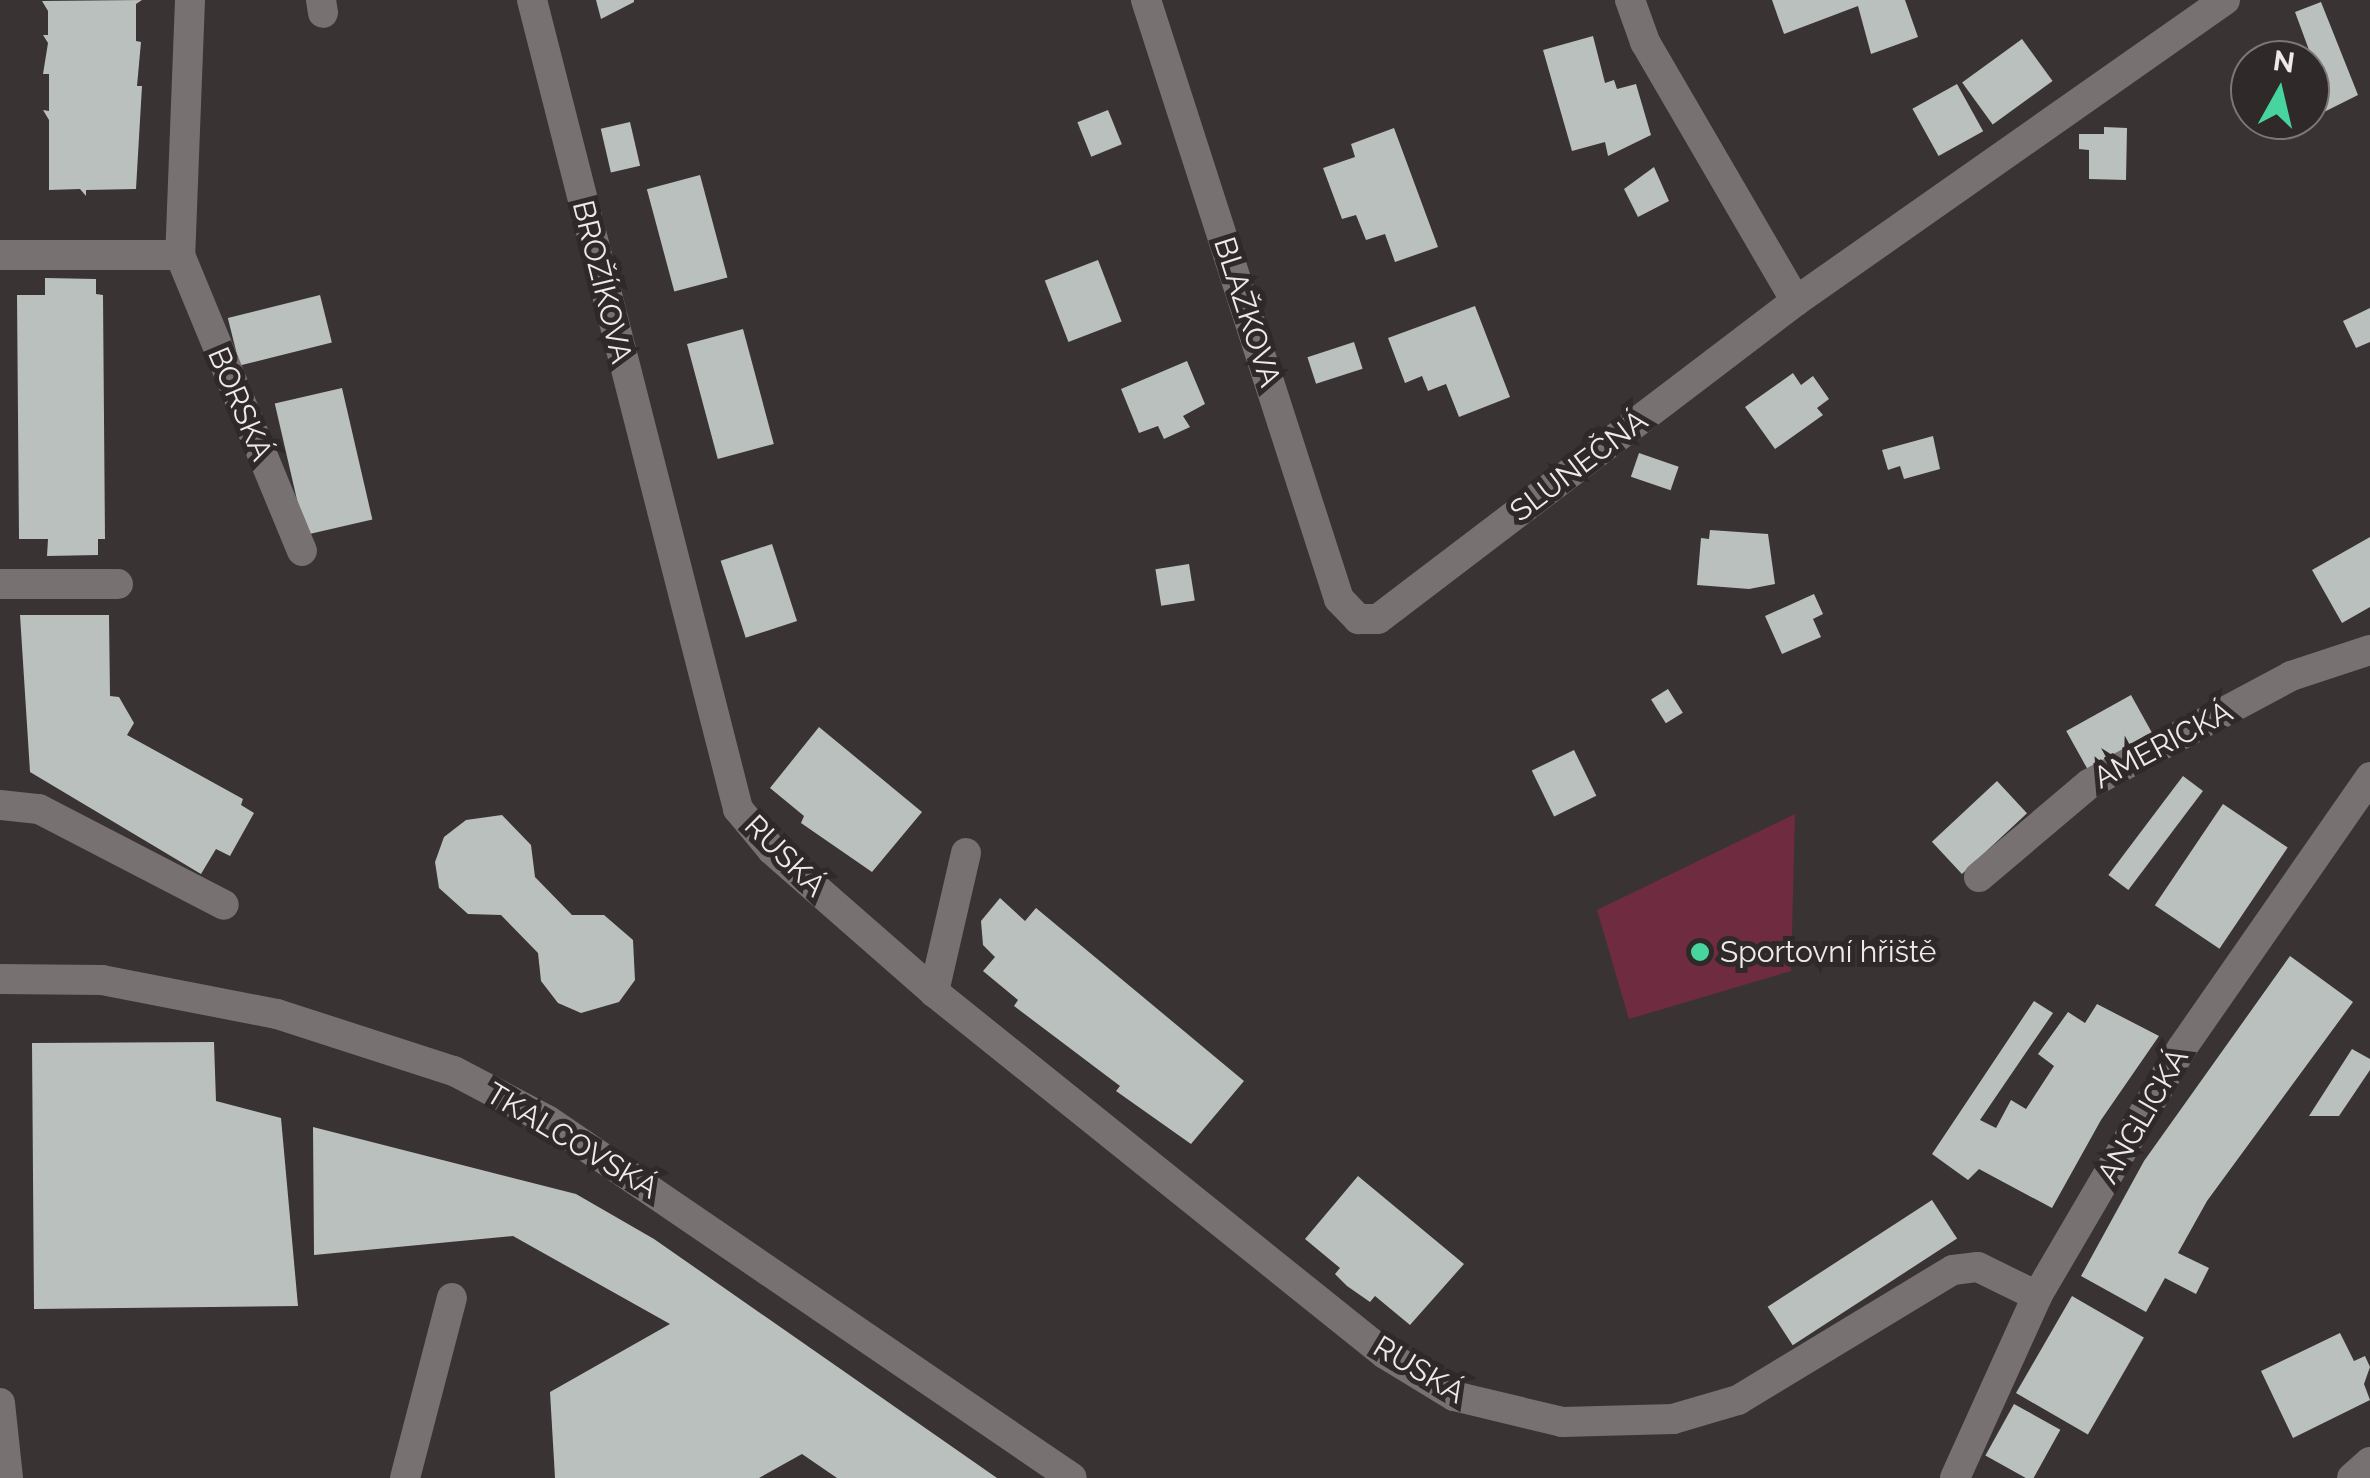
<!DOCTYPE html>
<html>
<head>
<meta charset="utf-8">
<style>
  body { margin:0 }
  #map { position:relative; width:2370px; height:1478px; overflow:hidden; background:#393334; font-family:Raleway,sans-serif }
  div>[style] { position:absolute }
  .green>* { inset:0; background:#6f2c40 }
  .building>* { inset:0; background:#bac0bd; transform-origin:0 0 }
  .minor>* { height:30px; margin:-15px; padding:0 15px; transform-origin:15px; border-radius:15px; background:#777172 }
  .dots>* { width:28px; height:28px; translate:-50% -50%; box-sizing:border-box; border:5px solid #2f292a; border-radius:50% }
  span { translate:-50% -50%; white-space:nowrap; text-align:center; line-height:1.15; -webkit-text-stroke:10px #2f292a; paint-order:stroke }
  .street-label { font-size:30px; color:#eeeaeb }
  .poi-label { font-size:30px; color:#eeeaeb }
  .left { translate:0 -50%; text-align:left }
  .north { position:absolute; left:2230px; top:40px; width:100px; height:100px; box-sizing:border-box; background:#2f292a; border:2px solid #7b7677; border-radius:50%; rotate:8deg; font-size:28px; font-weight:700; line-height:40px; text-align:center; color:#eeeaeb }
  .north::after { content:''; display:block; margin:auto; width:35px; height:45px; background:#47d49e; clip-path:polygon(50% 0,100% 100%,50% 72%,0 100%) }
</style>
</head>
<body>
<div id="map">
  <div class="green">
    <div style="clip-path:polygon(1795px 814px,1791px 971px,1629px 1019px,1597px 910px)"></div>
  </div>
  <div class="building">
    <div style="clip-path:polygon(142px 0,136px 4px,136px 41px,141px 42px,137px 86px,142px 86px,136px 189px,86px 190px,86px 196px,80px 189px,49px 190px,49px 120px,43px 110px,49px 111px,49px 74px,43px 74px,48px 43px,43px 35px,48px 35px,48px 11px,42px 1px)"></div>
    <div style="clip-path:polygon(596px 0,634px 0,634px 2px,601px 19px)"></div>
    <div style="clip-path:polygon(1772px 0,1905px 0,1918px 37px,1871px 54px,1858px 6px,1784px 34px)"></div>
    <div style="clip-path:polygon(2321px 2px,2358px 95px,2310px 119px,2310px 60px,2284px 60px,2309px 50px,2295px 12px)"></div>
    <div style="clip-path:polygon(1593px 36px,1605px 83px,1614px 80px,1617px 89px,1636px 84px,1651px 135px,1608px 156px,1605px 142px,1572px 151px,1543px 50px)"></div>
    <div style="left:2022px;top:39px;width:52px;height:74px;rotate:54deg"></div>
    <div style="left:1957px;top:84px;width:54px;height:51px;rotate:61deg"></div>
    <div style="left:1108px;top:110px;width:37px;height:33px;rotate:68deg"></div>
    <div style="left:630px;top:122px;width:45px;height:30px;rotate:77deg"></div>
    <div style="clip-path:polygon(2104px 127px,2127px 128px,2126px 180px,2089px 179px,2089px 150px,2079px 149px,2079px 134px,2104px 134px)"></div>
    <div style="clip-path:polygon(1394px 128px,1438px 247px,1395px 262px,1385px 234px,1366px 240px,1356px 215px,1342px 219px,1323px 168px,1355px 157px,1351px 144px)"></div>
    <div style="clip-path:polygon(1654px 167px,1669px 201px,1638px 217px,1624px 189px)"></div>
    <div style="left:700px;top:175px;width:106px;height:55px;rotate:75deg"></div>
    <div style="left:1098px;top:260px;width:66px;height:57px;rotate:69deg"></div>
    <div style="clip-path:polygon(45px 278px,96px 279px,96px 294px,103px 295px,105px 539px,98px 539px,98px 555px,47px 556px,48px 539px,19px 539px,17px 295px,45px 295px)"></div>
    <div style="left:320px;top:295px;width:49px;height:95px;rotate:76deg"></div>
    <div style="clip-path:polygon(1475px 306px,1510px 397px,1459px 417px,1446px 384px,1428px 391px,1422px 376px,1405px 383px,1388px 338px)"></div>
    <div style="clip-path:polygon(2370px 308px,2370px 342px,2356px 348px,2343px 321px)"></div>
    <div style="left:743px;top:329px;width:119px;height:58px;rotate:75deg"></div>
    <div style="left:1354px;top:342px;width:28px;height:49px;rotate:72deg"></div>
    <div style="clip-path:polygon(1187px 361px,1205px 404px,1183px 416px,1190px 427px,1164px 439px,1158px 426px,1139px 433px,1121px 389px)"></div>
    <div style="clip-path:polygon(1793px 373px,1801px 385px,1813px 376px,1829px 399px,1817px 408px,1823px 415px,1775px 449px,1745px 407px)"></div>
    <div style="left:342px;top:388px;width:135px;height:69px;rotate:77deg"></div>
    <div style="clip-path:polygon(1933px 436px,1940px 469px,1904px 479px,1900px 466px,1888px 470px,1882px 450px)"></div>
    <div style="left:1639px;top:453px;width:42px;height:25px;rotate:19deg"></div>
    <div style="clip-path:polygon(1710px 530px,1768px 534px,1775px 584px,1749px 589px,1697px 585px,1701px 538px,1709px 539px)"></div>
    <div style="clip-path:polygon(2370px 537px,2370px 607px,2342px 623px,2312px 570px)"></div>
    <div style="left:772px;top:544px;width:81px;height:54px;rotate:72deg"></div>
    <div style="left:1189px;top:564px;width:37px;height:34px;rotate:81deg"></div>
    <div style="clip-path:polygon(1814px 594px,1823px 614px,1813px 619px,1821px 637px,1782px 654px,1765px 616px)"></div>
    <div style="clip-path:polygon(20px 615px,109px 615px,110px 696px,119px 697px,134px 723px,127px 735px,243px 799px,241px 805px,254px 813px,230px 856px,216px 849px,201px 874px,30px 772px)"></div>
    <div style="left:1668px;top:689px;width:28px;height:20px;rotate:58deg"></div>
    <div style="left:2131px;top:695px;width:45px;height:74px;rotate:61deg"></div>
    <div style="clip-path:polygon(819px 727px,922px 812px,872px 872px,801px 823px,804px 816px,770px 788px)"></div>
    <div style="left:1574px;top:750px;width:51px;height:47px;rotate:64deg"></div>
    <div style="left:2183px;top:776px;width:25px;height:124px;rotate:37deg"></div>
    <div style="left:1997px;top:781px;width:44px;height:89px;rotate:47deg"></div>
    <div style="left:2223px;top:804px;width:78px;height:122px;rotate:34deg"></div>
    <div style="clip-path:polygon(502px 815px,531px 845px,535px 877px,572px 915px,604px 915px,633px 940px,635px 980px,619px 1002px,581px 1013px,558px 1003px,541px 981px,538px 953px,501px 915px,468px 914px,439px 888px,435px 862px,444px 837px,466px 820px)"></div>
    <div style="clip-path:polygon(1000px 898px,1025px 921px,1036px 908px,1244px 1081px,1191px 1144px,1116px 1091px,1120px 1086px,1014px 1006px,1018px 1000px,983px 971px,995px 957px,983px 945px,981px 921px)"></div>
    <div style="clip-path:polygon(2290px 956px,2353px 1002px,2207px 1201px,2178px 1253px,2209px 1268px,2196px 1294px,2165px 1278px,2146px 1312px,2081px 1276px,2144px 1161px)"></div>
    <div style="clip-path:polygon(2034px 1001px,2053px 1013px,1980px 1120px,1996px 1128px,2011px 1100px,2026px 1109px,2054px 1066px,2038px 1054px,2068px 1012px,2085px 1023px,2097px 1004px,2159px 1036px,2101px 1120px,2052px 1208px,1979px 1169px,1968px 1180px,1932px 1154px)"></div>
    <div style="clip-path:polygon(214px 1042px,216px 1101px,281px 1118px,298px 1306px,34px 1309px,32px 1043px)"></div>
    <div style="clip-path:polygon(2352px 1049px,2370px 1059px,2370px 1070px,2339px 1116px,2309px 1116px)"></div>
    <div style="clip-path:polygon(313px 1127px,576px 1194px,654px 1239px,997px 1478px,837px 1478px,802px 1454px,759px 1478px,555px 1478px,550px 1392px,670px 1324px,513px 1236px,314px 1255px)"></div>
    <div style="clip-path:polygon(1358px 1176px,1464px 1264px,1410px 1325px,1375px 1296px,1370px 1302px,1347px 1286px,1335px 1274px,1340px 1268px,1305px 1239px)"></div>
    <div style="left:1932px;top:1200px;width:46px;height:196px;rotate:57deg"></div>
    <div style="left:2072px;top:1296px;width:83px;height:112px;rotate:30deg"></div>
    <div style="clip-path:polygon(2340px 1333px,2354px 1361px,2365px 1356px,2370px 1367px,2364px 1384px,2370px 1400px,2293px 1438px,2261px 1371px)"></div>
    <div style="left:2014px;top:1404px;width:53px;height:59px;rotate:29deg"></div>
  </div>
  <div class="minor">
    <div style="left:190px;top:0;width:255px;rotate:92.2deg"></div>
    <div style="left:180px;top:255px;width:320px;rotate:67.6deg"></div>
    <div style="left:321px;top:0;width:13px;rotate:81deg"></div>
    <div style="left:532px;top:0;width:835px;rotate:75.71deg"></div>
    <div style="left:738px;top:809px;width:53px;rotate:50.3deg"></div>
    <div style="left:772px;top:850px;width:215px;rotate:41.2deg"></div>
    <div style="left:1146px;top:0;width:629px;rotate:72.14deg"></div>
    <div style="left:1339px;top:599px;width:28px;rotate:46deg"></div>
    <div style="left:1358px;top:619px;width:20px"></div>
    <div style="left:1378px;top:619px;width:525px;rotate:-37.26deg"></div>
    <div style="left:1796px;top:301px;width:524px;rotate:-35.05deg"></div>
    <div style="left:1630px;top:0;width:45px;rotate:70.3deg"></div>
    <div style="left:1645px;top:42px;width:300px;rotate:59.8deg"></div>
    <div style="left:0;top:255px;width:180px"></div>
    <div style="left:0;top:584px;width:118px"></div>
    <div style="left:0;top:805px;width:39px;rotate:6deg"></div>
    <div style="left:39px;top:809px;width:208px;rotate:27.4deg"></div>
    <div style="left:966px;top:853px;width:143px;rotate:103deg"></div>
    <div style="left:934px;top:992px;width:578px;rotate:38.75deg"></div>
    <div style="left:1385px;top:1354px;width:81px;rotate:31.3deg"></div>
    <div style="left:1454px;top:1396px;width:111px;rotate:13.5deg"></div>
    <div style="left:1562px;top:1422px;width:111px;rotate:-1.5deg"></div>
    <div style="left:1673px;top:1419px;width:68px;rotate:-16.3deg"></div>
    <div style="left:1738px;top:1400px;width:251px;rotate:-31.2deg"></div>
    <div style="left:1953px;top:1270px;width:25px;rotate:-7deg"></div>
    <div style="left:1978px;top:1267px;width:66px;rotate:26.2deg"></div>
    <div style="left:1979px;top:877px;width:144px;rotate:-40.2deg"></div>
    <div style="left:2089px;top:784px;width:229px;rotate:-28.1deg"></div>
    <div style="left:2291px;top:676px;width:83px;rotate:-18.2deg"></div>
    <div style="left:0;top:979px;width:102px;rotate:0.6deg"></div>
    <div style="left:102px;top:980px;width:178px;rotate:11deg"></div>
    <div style="left:277px;top:1014px;width:186px;rotate:17.9deg"></div>
    <div style="left:454px;top:1071px;width:105px;rotate:27.8deg"></div>
    <div style="left:547px;top:1120px;width:635px;rotate:34.29deg"></div>
    <div style="left:0;top:1403px;width:75px;rotate:83.9deg"></div>
    <div style="left:405px;top:1478px;width:186px;rotate:-75.4deg"></div>
    <div style="left:1955px;top:1478px;width:200px;rotate:-65.7deg"></div>
    <div style="left:2037px;top:1296px;width:287px;rotate:-59.7deg"></div>
    <div style="left:2182px;top:1048px;width:330px;rotate:-55.2deg"></div>
    <div style="left:2352px;top:1478px;width:24px;rotate:-42deg"></div>
  </div>
  <div class="dots">
    <div style="left:1700px;top:952px;background:#47d49e"></div>
  </div>
  <div class="street-label">
    <span style="left:602px;top:282px;rotate:76deg">BROŽÍKOVA</span>
    <span style="left:1247px;top:312px;rotate:72deg">BLAŽKOVA</span>
    <span style="left:240px;top:404px;rotate:67deg">BORSKÁ</span>
    <span style="left:1579px;top:466px;rotate:-37deg">SLUNEČNÁ</span>
    <span style="left:2163px;top:745px;rotate:-28deg">AMERICKÁ</span>
    <span style="left:785px;top:856px;rotate:45deg">RUSKÁ</span>
    <span style="left:2143px;top:1116px;rotate:-60deg">ANGLICKÁ</span>
    <span style="left:572px;top:1141px;rotate:31deg">TKALCOVSKÁ</span>
    <span style="left:1419px;top:1370px;rotate:31deg">RUSKÁ</span>
  </div>
  <div class="poi-label">
    <span class="left" style="left:1720px;top:952px">Sportovní hřiště</span>
  </div>
  <div class="north">N</div>
</div>
</body>
</html>
